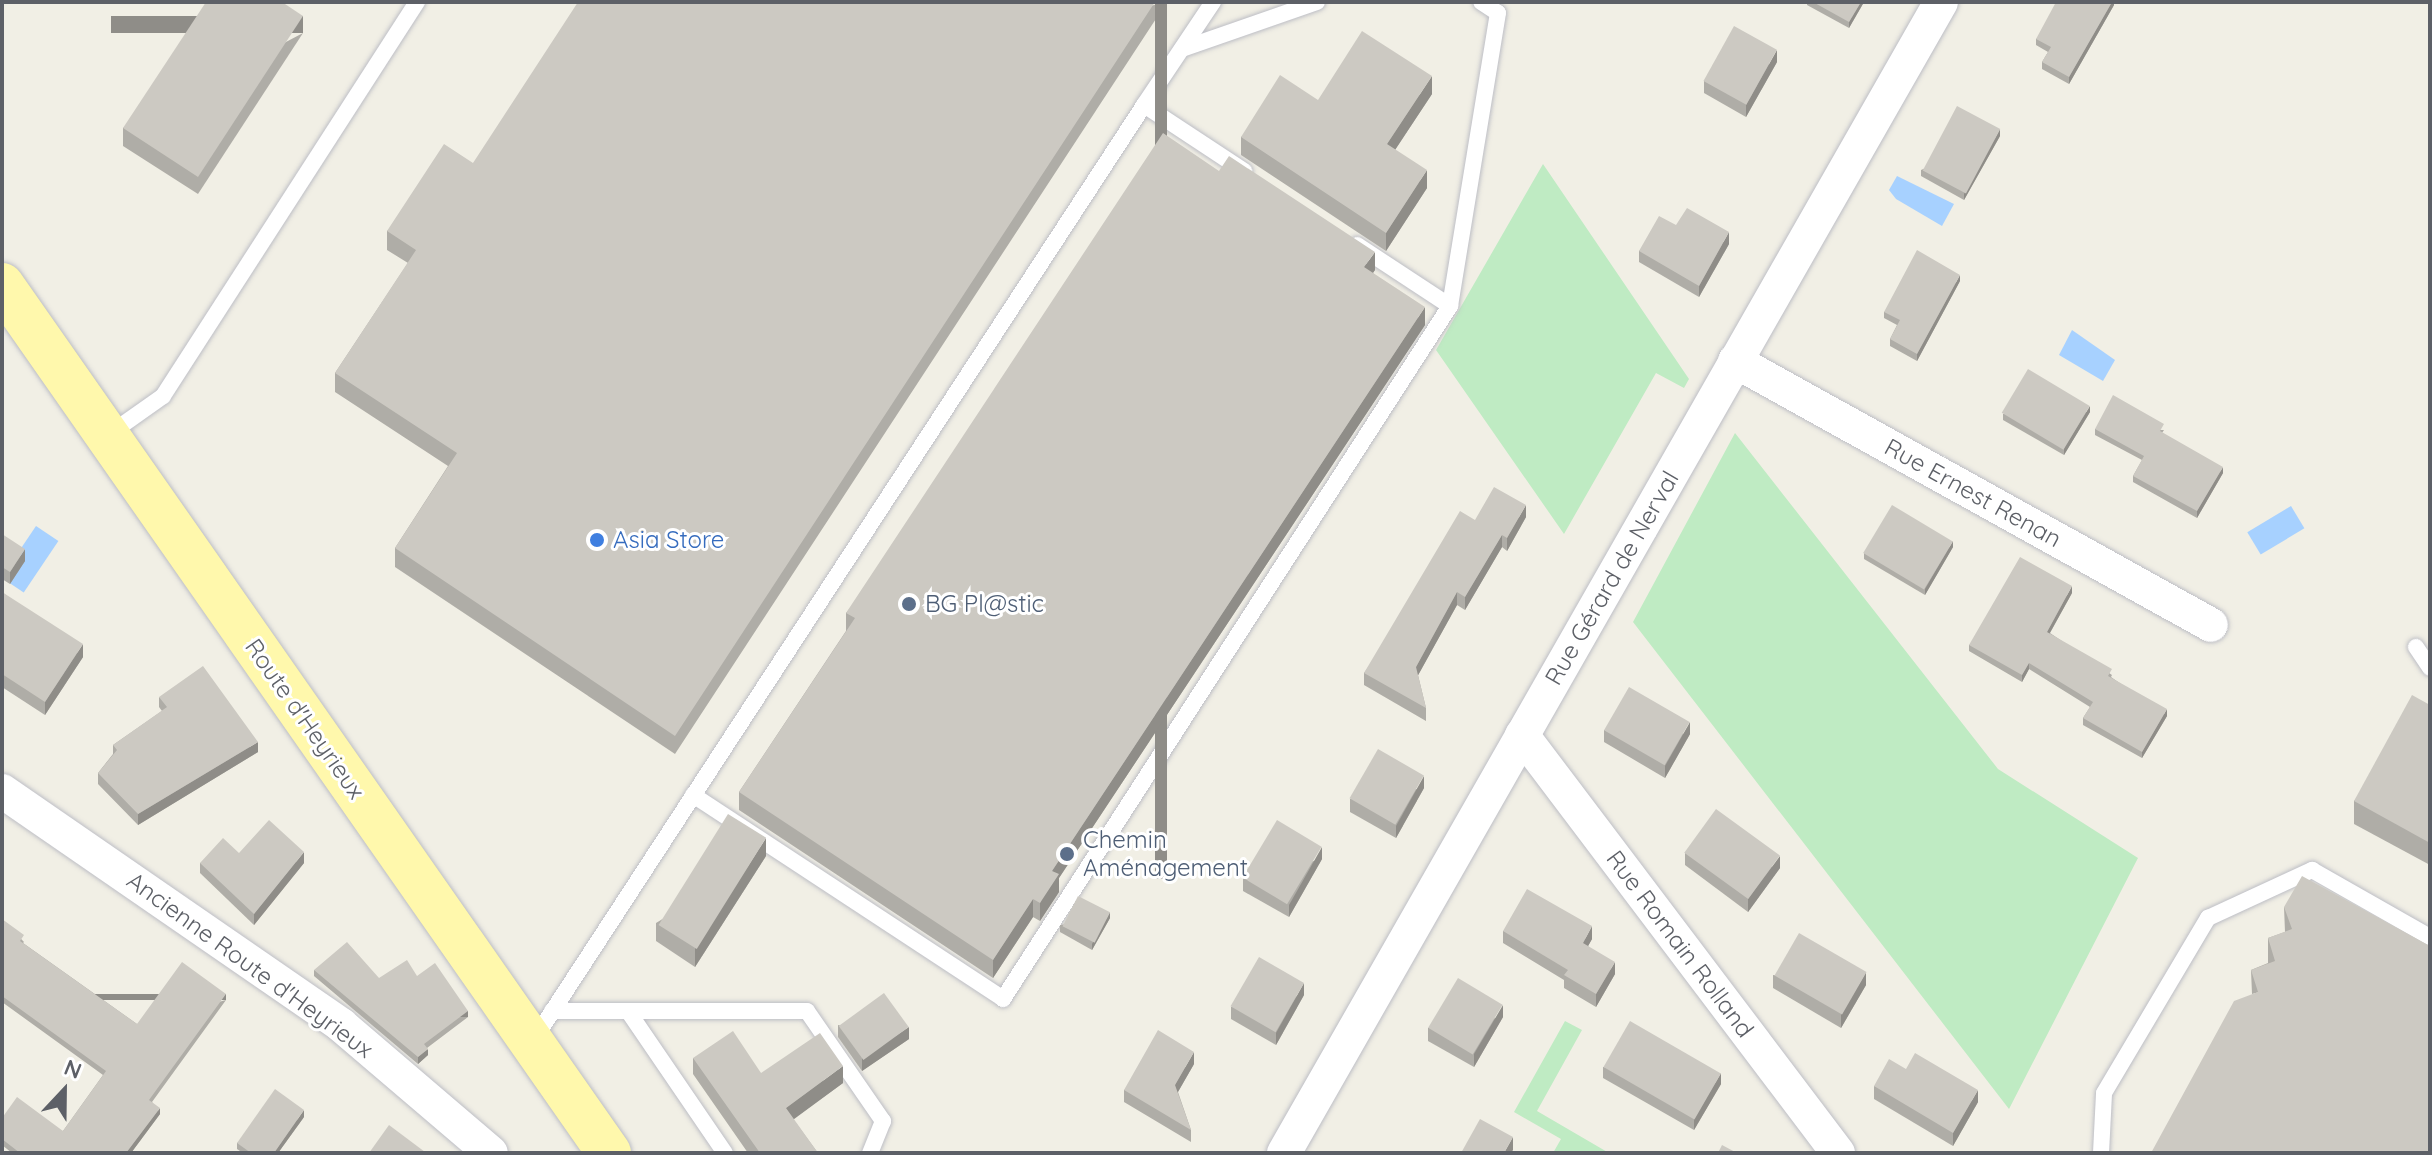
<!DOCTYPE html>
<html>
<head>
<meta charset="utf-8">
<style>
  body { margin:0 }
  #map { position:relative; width:2432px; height:1155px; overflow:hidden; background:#f1efe5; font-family:Quicksand,sans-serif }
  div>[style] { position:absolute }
  .green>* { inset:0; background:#bfebc3 }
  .water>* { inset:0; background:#a7d1ff; transform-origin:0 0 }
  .roads { filter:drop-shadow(0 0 2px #bdbec5) drop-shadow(0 0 2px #bdbec5) }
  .lane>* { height:16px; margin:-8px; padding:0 8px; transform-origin:8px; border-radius:8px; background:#fff }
  .street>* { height:34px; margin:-17px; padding:0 17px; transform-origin:17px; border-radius:17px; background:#fff }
  .primary>* { height:44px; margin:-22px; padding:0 22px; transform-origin:22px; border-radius:22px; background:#fff8ac }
  .wall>* { inset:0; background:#afada7 }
  .shaded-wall>* { inset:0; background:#8f8d88; transform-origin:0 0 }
  .building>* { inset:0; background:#ccc9c2; transform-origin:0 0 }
  .dots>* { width:22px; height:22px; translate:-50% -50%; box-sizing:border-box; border:4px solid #fff; border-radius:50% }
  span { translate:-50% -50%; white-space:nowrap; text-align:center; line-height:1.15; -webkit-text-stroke:6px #fff; paint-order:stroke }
  .street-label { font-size:24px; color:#5d6067 }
  .shop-label { font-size:24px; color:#366cbe }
  .left { translate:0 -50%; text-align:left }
  .service-label { font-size:24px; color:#4e5e75 }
  .frame { position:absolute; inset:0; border:4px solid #5d6067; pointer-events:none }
  .north { position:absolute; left:24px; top:1051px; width:80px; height:80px; -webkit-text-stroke:6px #fff; paint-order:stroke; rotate:22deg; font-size:22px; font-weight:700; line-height:32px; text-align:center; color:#5d6067 }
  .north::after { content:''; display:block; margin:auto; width:28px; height:36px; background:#5d6067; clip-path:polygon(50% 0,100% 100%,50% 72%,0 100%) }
</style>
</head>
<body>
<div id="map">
  <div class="green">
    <div style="clip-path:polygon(1543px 164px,1689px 379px,1684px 388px,1656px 373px,1564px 534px,1436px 350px)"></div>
    <div style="clip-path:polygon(1735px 433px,1998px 769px,2138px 858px,2009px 1109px,1633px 622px)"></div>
    <div style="clip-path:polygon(1565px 1021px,1582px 1030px,1537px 1111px,1609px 1153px,1553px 1153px,1561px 1139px,1514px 1112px)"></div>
  </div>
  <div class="water">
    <div style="clip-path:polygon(1897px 176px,1954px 204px,1942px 226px,1896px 199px,1889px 190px)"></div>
    <div style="clip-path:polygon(2072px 330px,2115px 360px,2103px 381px,2059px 355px)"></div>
    <div style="left:2291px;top:506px;width:26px;height:51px;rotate:59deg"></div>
    <div style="left:36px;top:526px;width:27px;height:62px;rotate:34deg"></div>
  </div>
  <div class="roads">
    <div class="lane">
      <div style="left:1182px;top:49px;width:143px;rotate:-19.2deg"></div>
      <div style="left:1144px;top:105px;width:124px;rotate:-56.2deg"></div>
      <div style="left:1450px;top:306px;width:297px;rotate:-80.7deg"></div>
      <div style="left:1498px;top:13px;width:20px;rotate:-147deg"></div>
      <div style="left:108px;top:435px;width:67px;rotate:-35.3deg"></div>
      <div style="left:163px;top:396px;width:469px;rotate:-57.2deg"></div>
      <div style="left:2416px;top:647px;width:25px;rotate:56deg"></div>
      <div style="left:693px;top:795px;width:371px;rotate:33.3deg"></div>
      <div style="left:1003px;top:999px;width:825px;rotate:-57.18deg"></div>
      <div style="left:1450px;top:306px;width:111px;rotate:-146.7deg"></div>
      <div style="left:552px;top:1011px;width:255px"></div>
      <div style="left:807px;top:1011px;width:134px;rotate:55.4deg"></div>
      <div style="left:883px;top:1121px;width:35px;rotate:112deg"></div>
      <div style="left:628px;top:1011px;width:172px;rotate:55.7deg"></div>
      <div style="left:533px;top:1041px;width:1118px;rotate:-56.86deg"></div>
      <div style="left:1144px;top:105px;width:120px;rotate:33.4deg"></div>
      <div style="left:2101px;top:1153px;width:60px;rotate:-87.1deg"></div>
      <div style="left:2104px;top:1093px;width:204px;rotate:-59.3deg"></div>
      <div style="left:2208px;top:918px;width:115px;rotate:-24.8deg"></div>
      <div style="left:2312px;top:870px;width:136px;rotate:29.6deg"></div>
    </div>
    <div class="street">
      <div style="left:1735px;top:361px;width:544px;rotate:29.01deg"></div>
      <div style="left:1522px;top:735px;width:524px;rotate:52.91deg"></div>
      <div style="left:2px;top:791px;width:412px;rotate:34.6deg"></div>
      <div style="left:341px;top:1025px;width:197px;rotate:40.5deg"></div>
      <div style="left:1284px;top:1153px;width:1325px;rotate:-60.28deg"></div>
    </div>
    <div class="primary">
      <div style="left:2px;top:285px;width:1059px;rotate:55.03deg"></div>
    </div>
  </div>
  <div class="wall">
    <div style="clip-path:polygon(1167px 2px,675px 754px,395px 567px,395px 548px,448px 466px,335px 392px,335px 373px,408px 263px,387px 250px,387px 231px,473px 163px)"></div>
    <div style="clip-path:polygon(1807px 2px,1864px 2px,1849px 28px,1807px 5px)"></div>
    <div style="clip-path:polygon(2114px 2px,2114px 5px,2069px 84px,2042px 69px,2042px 62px,2048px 52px,2036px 45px,2036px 39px)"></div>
    <div style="clip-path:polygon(303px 33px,198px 194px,123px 146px,123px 128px)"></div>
    <div style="clip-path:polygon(1777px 62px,1746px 117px,1704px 93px,1704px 81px)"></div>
    <div style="clip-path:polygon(1432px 94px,1395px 150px,1427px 188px,1386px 251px,1241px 155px,1241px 137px,1318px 100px)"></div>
    <div style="clip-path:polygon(2000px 136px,1964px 200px,1921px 176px,1921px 170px)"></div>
    <div style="clip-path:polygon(1219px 171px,1375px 270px,1373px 273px,1425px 325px,1059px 878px,1059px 892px,1040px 921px,1033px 917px,993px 978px,739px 810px,739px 792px,846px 631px,846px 613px)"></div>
    <div style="clip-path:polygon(1676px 225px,1729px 244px,1699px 297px,1639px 262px,1639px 251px)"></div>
    <div style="clip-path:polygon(1960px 281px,1917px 361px,1890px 346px,1890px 339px,1897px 325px,1884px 318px,1884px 312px)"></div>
    <div style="clip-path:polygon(2090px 412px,2064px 455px,2003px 420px,2003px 414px)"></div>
    <div style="clip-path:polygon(2095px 429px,2164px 430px,2162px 433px,2223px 473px,2197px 518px,2133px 482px,2133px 476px,2142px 460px,2095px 435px)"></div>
    <div style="clip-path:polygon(1526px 517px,1507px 551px,1502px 547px,1465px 610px,1457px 605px,1418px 675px,1426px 708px,1426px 721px,1364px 685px,1364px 673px,1475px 520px)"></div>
    <div style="clip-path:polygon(2px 534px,25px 561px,10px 584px,2px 579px)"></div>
    <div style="clip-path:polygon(1953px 547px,1925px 595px,1864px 559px,1864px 553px)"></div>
    <div style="clip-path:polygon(2px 592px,83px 657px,45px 715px,2px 687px)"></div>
    <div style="clip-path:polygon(2072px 593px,2050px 633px,2112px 675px,2111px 677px,2167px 716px,2142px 758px,2083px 725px,2083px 718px,2090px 707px,2029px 669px,2022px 682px,1969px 651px,1969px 645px)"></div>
    <div style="clip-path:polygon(159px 697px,258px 752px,138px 825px,98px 784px,98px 773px,113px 754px,113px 745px,162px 711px,159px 707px)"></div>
    <div style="clip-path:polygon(2430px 705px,2430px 865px,2354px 824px,2354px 801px)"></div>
    <div style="clip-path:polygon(1604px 730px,1690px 734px,1665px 778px,1604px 742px)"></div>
    <div style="clip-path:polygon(1424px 788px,1396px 838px,1350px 812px,1350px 799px)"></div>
    <div style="clip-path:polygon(239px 853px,304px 863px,254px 925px,200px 873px,200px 863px)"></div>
    <div style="clip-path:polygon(1685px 853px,1780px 868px,1748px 912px,1685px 865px)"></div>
    <div style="clip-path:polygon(766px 856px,695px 967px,656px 941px,656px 923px)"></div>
    <div style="clip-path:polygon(1322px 859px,1289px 917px,1243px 891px,1243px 878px)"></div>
    <div style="clip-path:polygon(2284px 907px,2430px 946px,2252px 994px,2251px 970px,2268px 963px,2268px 938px,2285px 932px)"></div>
    <div style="clip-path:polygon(1110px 918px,1092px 950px,1060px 932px,1060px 925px)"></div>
    <div style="clip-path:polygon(2px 919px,24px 942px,23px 943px,137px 1024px,226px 1000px,152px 1102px,160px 1114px,131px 1153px,12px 1153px,2px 1145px,2px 1118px,63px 1131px,103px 1075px,2px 1002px)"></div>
    <div style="clip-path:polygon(1503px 931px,1592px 939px,1588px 946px,1615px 974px,1596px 1007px,1564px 988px,1564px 980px,1503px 943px)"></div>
    <div style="clip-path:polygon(314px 970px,379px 978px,417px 976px,468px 1017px,427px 1048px,428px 1055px,418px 1064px,314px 976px)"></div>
    <div style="clip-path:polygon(1773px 975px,1866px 985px,1841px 1028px,1773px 988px)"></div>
    <div style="clip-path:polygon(1304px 995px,1276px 1045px,1231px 1019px,1231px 1007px)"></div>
    <div style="clip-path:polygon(1503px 1017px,1474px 1067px,1428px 1041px,1428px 1028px)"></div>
    <div style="clip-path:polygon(838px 1025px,909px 1039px,862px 1071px,838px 1037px)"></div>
    <div style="clip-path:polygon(693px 1058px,761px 1073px,843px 1083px,793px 1119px,818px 1153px,748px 1153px,693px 1074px)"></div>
    <div style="clip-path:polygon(1194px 1064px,1178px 1092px,1191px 1130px,1191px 1142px,1124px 1102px,1124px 1090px)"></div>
    <div style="clip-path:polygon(1603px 1067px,1721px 1084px,1694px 1130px,1603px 1078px)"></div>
    <div style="clip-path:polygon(1874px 1086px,1978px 1102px,1953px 1146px,1874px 1099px)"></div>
    <div style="clip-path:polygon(304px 1117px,278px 1153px,243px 1153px,237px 1149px,237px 1143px)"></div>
  </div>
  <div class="shaded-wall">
    <div style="left:1155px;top:2px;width:12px;height:877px"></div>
    <div style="clip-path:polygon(1861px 2px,1864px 2px,1849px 28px,1849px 22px)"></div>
    <div style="clip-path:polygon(2112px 2px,2114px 2px,2114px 5px,2069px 84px,2069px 77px)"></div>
    <div style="left:303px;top:16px;width:17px;height:192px;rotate:90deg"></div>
    <div style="clip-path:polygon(1777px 50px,1777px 62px,1746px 117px,1746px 105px)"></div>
    <div style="clip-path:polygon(1432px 76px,1432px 94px,1387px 162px,1387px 144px)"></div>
    <div style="clip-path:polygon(2000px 129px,2000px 136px,1964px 200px,1964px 194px)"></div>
    <div style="clip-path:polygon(1427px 170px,1427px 188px,1386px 251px,1386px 233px)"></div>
    <div style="clip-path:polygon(1729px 232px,1729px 244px,1699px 297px,1699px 286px)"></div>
    <div style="clip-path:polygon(1375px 252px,1375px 270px,1364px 285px,1364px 267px)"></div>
    <div style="clip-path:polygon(1960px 275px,1960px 281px,1917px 361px,1917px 354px)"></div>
    <div style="clip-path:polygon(1425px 307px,1425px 325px,1059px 878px,1059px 892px,1040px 921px,1040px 903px,1052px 871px)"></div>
    <div style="clip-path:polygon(2090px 406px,2090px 412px,2064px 455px,2064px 448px)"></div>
    <div style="clip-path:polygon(2223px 467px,2223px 473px,2197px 518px,2197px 511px)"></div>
    <div style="clip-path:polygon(1526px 505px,1526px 517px,1507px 551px,1507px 538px)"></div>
    <div style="clip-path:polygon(1502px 535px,1502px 547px,1465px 610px,1465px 597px)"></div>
    <div style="clip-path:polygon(1953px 541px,1953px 547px,1925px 595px,1925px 589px)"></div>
    <div style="clip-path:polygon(25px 549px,25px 561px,10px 584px,10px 572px)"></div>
    <div style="clip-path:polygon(2072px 586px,2072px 593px,2047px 638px,2047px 632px)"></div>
    <div style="clip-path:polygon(1457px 592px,1457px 605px,1416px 679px,1416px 667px)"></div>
    <div style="clip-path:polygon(83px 644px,83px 657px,45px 715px,45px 702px)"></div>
    <div style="clip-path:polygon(2029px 663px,2029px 669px,2022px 682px,2022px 675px)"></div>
    <div style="clip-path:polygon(2167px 709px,2167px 716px,2142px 758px,2142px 752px)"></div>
    <div style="clip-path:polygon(1690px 722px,1690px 734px,1665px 778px,1665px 766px)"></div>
    <div style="clip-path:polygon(258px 742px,258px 752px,138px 825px,138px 814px)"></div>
    <div style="clip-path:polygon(1424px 776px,1424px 788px,1396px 838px,1396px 826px)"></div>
    <div style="clip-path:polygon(766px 838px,766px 856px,695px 967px,695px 949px)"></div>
    <div style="clip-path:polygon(1322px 847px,1322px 859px,1289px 917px,1289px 905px)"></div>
    <div style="clip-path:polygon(304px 852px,304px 863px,254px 925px,254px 914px)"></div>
    <div style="clip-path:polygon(1780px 856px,1780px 868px,1748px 912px,1748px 899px)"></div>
    <div style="clip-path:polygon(1033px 899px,1033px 917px,993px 978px,993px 960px)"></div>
    <div style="clip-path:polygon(1110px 912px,1110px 918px,1092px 950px,1092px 944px)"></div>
    <div style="clip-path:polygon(1592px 926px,1592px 939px,1583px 955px,1583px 943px)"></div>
    <div style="clip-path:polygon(1615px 962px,1615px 974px,1596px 1007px,1596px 994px)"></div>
    <div style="clip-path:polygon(1866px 972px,1866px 985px,1841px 1028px,1841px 1015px)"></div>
    <div style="clip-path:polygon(1304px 983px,1304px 995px,1276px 1045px,1276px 1033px)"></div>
    <div style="left:226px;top:994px;width:6px;height:131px;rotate:90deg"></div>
    <div style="clip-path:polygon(1503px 1005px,1503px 1017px,1474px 1067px,1474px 1054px)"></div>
    <div style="left:468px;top:1011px;width:6px;height:55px;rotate:90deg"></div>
    <div style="clip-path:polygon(909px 1027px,909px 1039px,862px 1071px,862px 1058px)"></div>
    <div style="clip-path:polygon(428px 1049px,428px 1055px,418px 1064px,418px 1057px)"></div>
    <div style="clip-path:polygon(1194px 1052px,1194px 1064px,1175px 1097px,1175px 1085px)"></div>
    <div style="clip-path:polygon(843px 1066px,843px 1083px,786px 1125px,786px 1108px)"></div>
    <div style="clip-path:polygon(1721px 1073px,1721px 1084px,1694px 1130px,1694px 1119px)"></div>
    <div style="clip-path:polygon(1978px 1090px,1978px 1102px,1953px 1146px,1953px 1133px)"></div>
    <div style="clip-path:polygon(160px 1108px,160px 1114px,131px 1153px,126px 1153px)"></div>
    <div style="clip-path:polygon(304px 1110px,304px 1117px,278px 1153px,274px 1153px)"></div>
    <div style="clip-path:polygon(1513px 1137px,1513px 1150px,1511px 1153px,1504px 1153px)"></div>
  </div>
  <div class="building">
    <div style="clip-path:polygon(206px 2px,282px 2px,303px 16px,198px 177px,123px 128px)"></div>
    <div style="clip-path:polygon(578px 2px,1155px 2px,675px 736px,395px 548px,457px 453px,335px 373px,416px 250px,387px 231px,444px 144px,473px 163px)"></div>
    <div style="clip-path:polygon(1813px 2px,1861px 2px,1849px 22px)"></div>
    <div style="clip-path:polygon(2056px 2px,2112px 2px,2069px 77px,2042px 62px,2051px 47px,2036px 39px)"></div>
    <div style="left:1734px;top:26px;width:49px;height:63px;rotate:29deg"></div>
    <div style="clip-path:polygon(1362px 31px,1432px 76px,1387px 144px,1427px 170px,1386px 233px,1241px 137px,1280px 75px,1318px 100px)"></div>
    <div style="left:1957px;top:106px;width:49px;height:73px;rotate:28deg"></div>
    <div style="clip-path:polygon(1163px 133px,1219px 171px,1229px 156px,1375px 252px,1364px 267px,1425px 307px,1052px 871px,1059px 874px,1040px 903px,1033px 899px,993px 960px,739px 792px,855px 618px,846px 613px)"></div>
    <div style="clip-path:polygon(1687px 208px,1729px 232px,1699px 286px,1639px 251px,1659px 216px,1676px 225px)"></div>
    <div style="clip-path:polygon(1917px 250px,1960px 275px,1917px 354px,1890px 339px,1900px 320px,1884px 312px)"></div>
    <div style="left:2028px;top:369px;width:72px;height:51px;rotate:31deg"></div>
    <div style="clip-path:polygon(2113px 395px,2164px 424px,2160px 431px,2223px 467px,2197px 511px,2133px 476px,2144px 456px,2095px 429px)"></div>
    <div style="clip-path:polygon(1494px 487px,1526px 505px,1507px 538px,1502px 535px,1465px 597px,1457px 592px,1416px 667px,1426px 708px,1364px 673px,1460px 511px,1475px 520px)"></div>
    <div style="left:1892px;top:505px;width:71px;height:56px;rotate:31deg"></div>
    <div style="clip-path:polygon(2px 534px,25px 549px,10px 572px,2px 567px)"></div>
    <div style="clip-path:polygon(2020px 557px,2072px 586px,2047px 632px,2112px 669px,2108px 676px,2167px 709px,2142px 752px,2083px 718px,2093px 702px,2029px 663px,2022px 675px,1969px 645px)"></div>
    <div style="clip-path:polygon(2px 592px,83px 644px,45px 702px,2px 674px)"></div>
    <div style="clip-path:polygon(203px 666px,258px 742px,138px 814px,98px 773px,117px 750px,113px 745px,167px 707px,159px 697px)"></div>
    <div style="left:1629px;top:687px;width:70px;height:50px;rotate:30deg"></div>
    <div style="clip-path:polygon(2412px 695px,2430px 705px,2430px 843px,2354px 801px)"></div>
    <div style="left:1378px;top:749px;width:53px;height:57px;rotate:30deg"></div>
    <div style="left:1716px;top:809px;width:79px;height:54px;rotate:36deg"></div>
    <div style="left:728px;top:814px;width:45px;height:131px;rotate:32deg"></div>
    <div style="clip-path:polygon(269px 820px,304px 852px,254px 914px,200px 863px,223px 838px,239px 853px)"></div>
    <div style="left:1277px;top:820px;width:52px;height:67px;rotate:31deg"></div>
    <div style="clip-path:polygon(2302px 876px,2430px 946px,2430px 1153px,2151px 1153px,2234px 1001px,2258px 992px,2251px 970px,2275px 961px,2268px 938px,2292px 929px,2284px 907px)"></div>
    <div style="clip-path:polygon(1527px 889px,1592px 926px,1583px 943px,1615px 962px,1596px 994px,1564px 975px,1568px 970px,1503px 931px)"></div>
    <div style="left:1078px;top:896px;width:36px;height:34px;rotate:27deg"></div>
    <div style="clip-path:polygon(2px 919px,24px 935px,20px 941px,137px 1024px,182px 962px,226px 994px,149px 1100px,160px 1108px,126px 1153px,20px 1153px,2px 1139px,2px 1118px,17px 1097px,63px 1131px,106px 1071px,2px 996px)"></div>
    <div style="left:1799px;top:933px;width:78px;height:49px;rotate:30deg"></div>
    <div style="clip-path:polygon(347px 942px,379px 978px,407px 960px,417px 976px,435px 963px,468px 1011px,424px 1044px,428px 1049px,418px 1057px,314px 970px)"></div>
    <div style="left:1259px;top:957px;width:52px;height:57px;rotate:30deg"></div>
    <div style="left:1458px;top:978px;width:52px;height:58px;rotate:31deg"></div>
    <div style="left:884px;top:993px;width:42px;height:56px;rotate:54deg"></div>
    <div style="left:1630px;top:1021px;width:105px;height:53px;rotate:30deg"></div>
    <div style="clip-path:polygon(1158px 1030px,1194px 1052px,1175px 1085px,1191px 1130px,1124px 1090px)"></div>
    <div style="clip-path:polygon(733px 1031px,761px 1073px,820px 1033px,843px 1066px,786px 1108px,818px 1153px,760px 1153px,693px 1058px)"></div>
    <div style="clip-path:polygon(1915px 1053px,1978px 1090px,1953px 1133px,1874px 1086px,1889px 1059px,1906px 1069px)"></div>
    <div style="clip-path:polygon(275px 1089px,304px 1110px,274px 1153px,251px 1153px,237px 1143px)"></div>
    <div style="clip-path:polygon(1480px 1119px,1513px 1137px,1504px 1153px,1461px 1153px)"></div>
    <div style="clip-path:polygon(389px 1125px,425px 1152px,424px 1153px,369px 1153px)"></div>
    <div style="clip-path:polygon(1722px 1145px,1737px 1153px,1718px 1153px)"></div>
  </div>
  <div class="dots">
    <div style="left:597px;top:540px;background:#3f7fe0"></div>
    <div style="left:909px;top:604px;background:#5c6f8a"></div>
    <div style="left:1067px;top:854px;background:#5c6f8a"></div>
  </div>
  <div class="street-label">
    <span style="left:1973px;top:493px;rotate:29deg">Rue Ernest Renan</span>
    <span style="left:1612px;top:578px;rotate:-60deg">Rue Gérard de Nerval</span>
    <span style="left:305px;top:719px;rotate:55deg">Route d'Heyrieux</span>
    <span style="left:1680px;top:944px;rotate:53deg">Rue Romain Rolland</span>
    <span style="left:250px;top:965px;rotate:36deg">Ancienne Route d'Heyrieux</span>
  </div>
  <div class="shop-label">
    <span class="left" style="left:613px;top:540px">Asia Store</span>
  </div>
  <div class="service-label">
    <span class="left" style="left:925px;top:604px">BG Pl@stic</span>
    <span class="left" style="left:1083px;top:854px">Chemin<br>Aménagement</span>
  </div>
  <div class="frame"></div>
  <div class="north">N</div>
</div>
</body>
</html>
